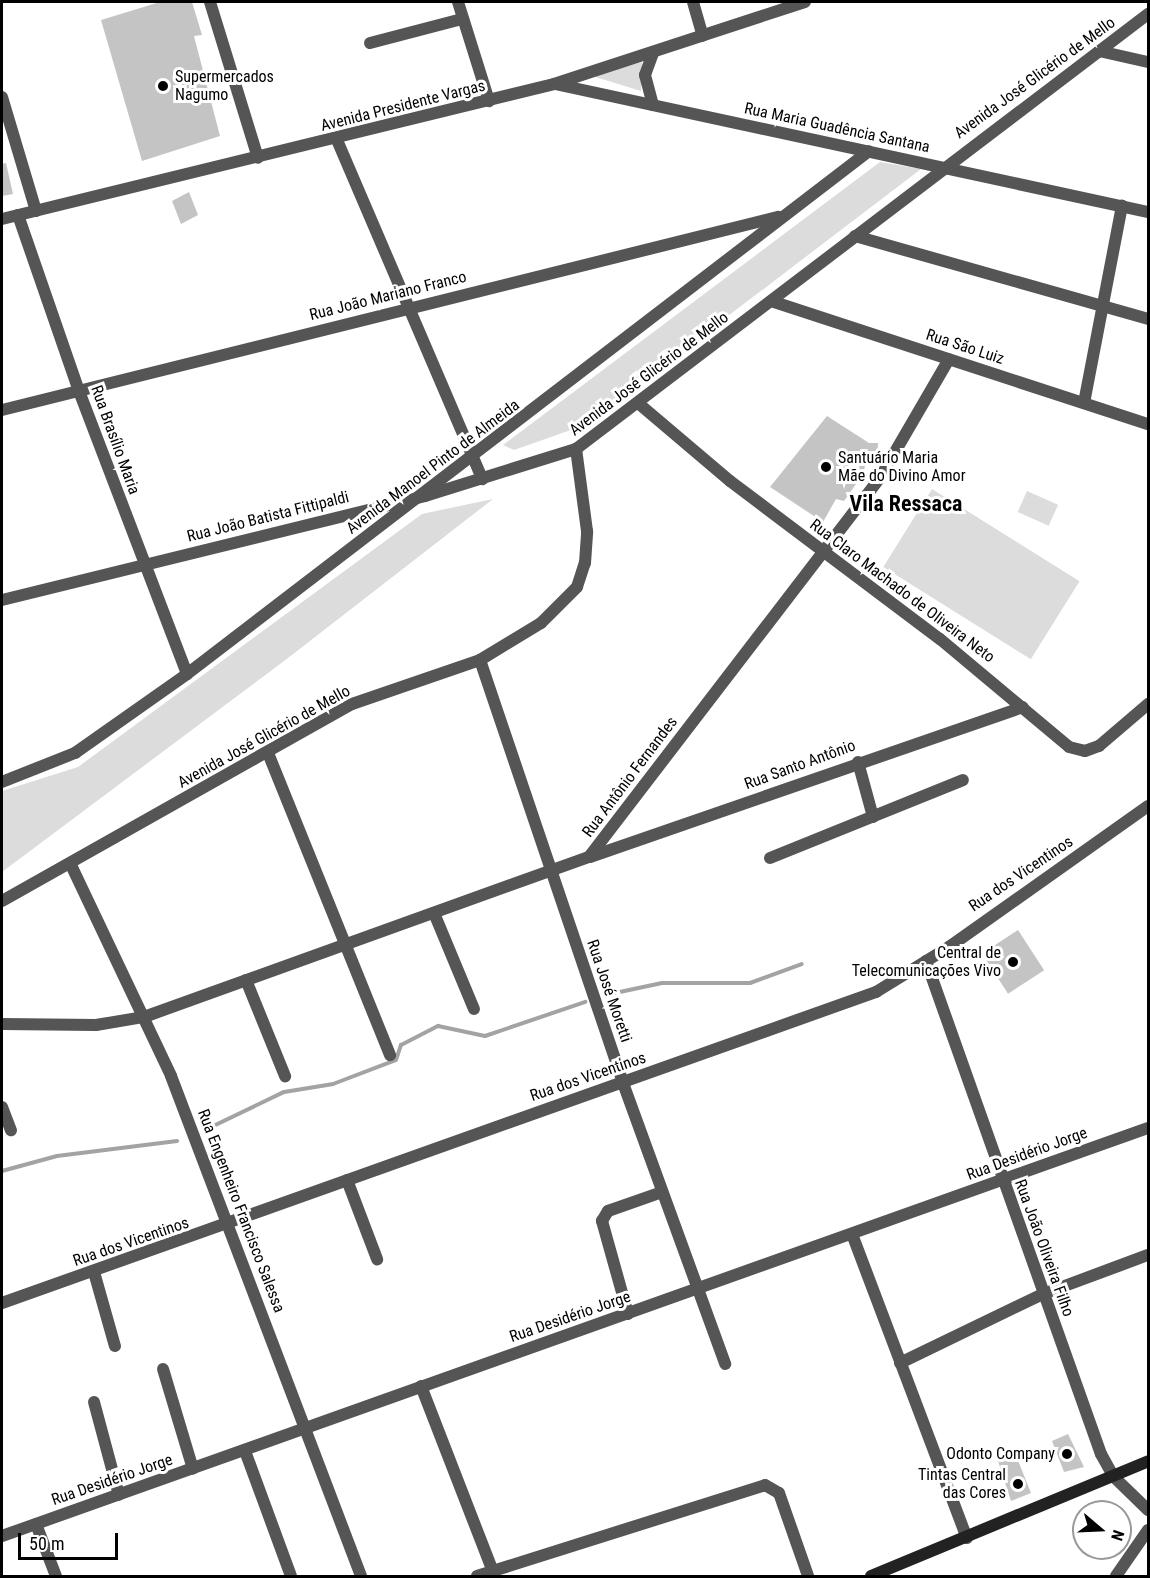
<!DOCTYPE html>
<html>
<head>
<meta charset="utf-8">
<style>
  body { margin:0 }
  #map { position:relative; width:1150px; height:1578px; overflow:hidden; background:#fff; font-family:"Roboto Condensed",sans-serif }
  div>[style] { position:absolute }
  .green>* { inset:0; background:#dcdcdc; transform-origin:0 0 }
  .stream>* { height:4px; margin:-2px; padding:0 2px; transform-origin:2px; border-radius:2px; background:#a3a3a3 }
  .building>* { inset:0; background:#c4c4c4; transform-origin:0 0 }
  .street>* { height:12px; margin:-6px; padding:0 6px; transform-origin:6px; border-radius:6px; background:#555 }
  .secondary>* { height:12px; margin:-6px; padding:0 6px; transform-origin:6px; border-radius:6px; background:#222 }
  .dots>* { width:16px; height:16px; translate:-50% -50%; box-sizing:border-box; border:3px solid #fff; border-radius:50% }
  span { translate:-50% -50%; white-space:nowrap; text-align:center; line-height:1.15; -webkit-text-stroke:6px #fff; paint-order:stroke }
  .poi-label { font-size:16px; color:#000 }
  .left { translate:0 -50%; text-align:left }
  .right { translate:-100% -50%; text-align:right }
  .street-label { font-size:16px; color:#000 }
  .district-label { font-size:22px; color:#000; font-weight:700 }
  .frame { position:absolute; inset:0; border:3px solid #000; pointer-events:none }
  .north { position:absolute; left:1072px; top:1500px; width:60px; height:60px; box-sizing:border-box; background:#fff; border:2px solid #999; border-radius:50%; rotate:109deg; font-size:16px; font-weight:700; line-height:24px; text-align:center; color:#000 }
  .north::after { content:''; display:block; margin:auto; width:21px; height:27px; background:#000; clip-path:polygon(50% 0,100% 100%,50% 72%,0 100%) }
  .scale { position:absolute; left:18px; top:1533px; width:100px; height:27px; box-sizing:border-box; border:3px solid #000; border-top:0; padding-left:8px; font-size:18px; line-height:21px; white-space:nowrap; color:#000; -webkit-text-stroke:4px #fff; paint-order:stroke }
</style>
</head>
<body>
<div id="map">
  <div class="green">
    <div style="clip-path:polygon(642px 62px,641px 91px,592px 76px)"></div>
    <div style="clip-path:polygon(880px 162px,921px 169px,585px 425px,514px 450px,503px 445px)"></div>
    <div style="left:932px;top:489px;width:174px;height:92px;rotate:32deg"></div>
    <div style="left:1027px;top:491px;width:34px;height:23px;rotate:24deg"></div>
    <div style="clip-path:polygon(493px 499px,288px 658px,2px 872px,2px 791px,78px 767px,422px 514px)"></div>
  </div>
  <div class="stream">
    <div style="left:615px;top:993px;width:48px;rotate:-12deg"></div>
    <div style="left:662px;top:983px;width:88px"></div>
    <div style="left:750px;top:983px;width:55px;rotate:-20.1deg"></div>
    <div style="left:207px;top:1129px;width:85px;rotate:-25.7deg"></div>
    <div style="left:284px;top:1092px;width:50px;rotate:-9.3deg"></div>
    <div style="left:333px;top:1084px;width:67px;rotate:-20.9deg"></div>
    <div style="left:396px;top:1060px;width:16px;rotate:-72deg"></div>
    <div style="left:401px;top:1045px;width:42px;rotate:-27.2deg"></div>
    <div style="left:438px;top:1026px;width:48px;rotate:12deg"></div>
    <div style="left:485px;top:1036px;width:106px;rotate:-18.8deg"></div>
    <div style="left:2px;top:1171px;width:57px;rotate:-15.3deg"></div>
    <div style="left:57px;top:1156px;width:121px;rotate:-7.1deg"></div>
  </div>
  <div class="building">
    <div style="clip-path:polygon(160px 2px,192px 2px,202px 35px,194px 36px,220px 136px,142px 161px,101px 20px)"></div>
    <div style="clip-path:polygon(6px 163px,13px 194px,2px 196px,2px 164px)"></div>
    <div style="clip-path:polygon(189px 192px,198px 215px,181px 224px,172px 201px)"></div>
    <div style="clip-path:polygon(827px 416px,869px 443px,878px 443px,877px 461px,867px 458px,863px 474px,844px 501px,836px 499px,823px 522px,770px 487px)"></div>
    <div style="left:1018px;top:930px;width:48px;height:43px;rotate:57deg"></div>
    <div style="clip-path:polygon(1068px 1434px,1084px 1467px,1064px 1472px,1052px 1441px)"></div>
    <div style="clip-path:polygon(1015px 1453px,1031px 1493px,1011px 1501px,998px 1461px)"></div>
  </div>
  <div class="street">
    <div style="left:210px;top:2px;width:163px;rotate:72.9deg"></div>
    <div style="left:458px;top:2px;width:104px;rotate:72.6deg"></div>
    <div style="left:693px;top:2px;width:35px;rotate:74deg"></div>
    <div style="left:370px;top:43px;width:95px;rotate:-14.6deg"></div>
    <div style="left:1099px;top:51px;width:50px;rotate:12.7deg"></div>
    <div style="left:555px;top:84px;width:607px;rotate:12.18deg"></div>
    <div style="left:2px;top:97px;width:119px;rotate:73.4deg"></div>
    <div style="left:653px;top:105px;width:31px;rotate:-105deg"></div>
    <div style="left:645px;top:75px;width:23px;rotate:-70deg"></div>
    <div style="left:337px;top:140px;width:369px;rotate:66.8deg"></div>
    <div style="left:18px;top:215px;width:186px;rotate:70.9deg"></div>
    <div style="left:79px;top:391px;width:303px;rotate:69.1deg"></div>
    <div style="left:2px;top:219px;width:568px;rotate:-13.74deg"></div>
    <div style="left:554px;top:84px;width:264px;rotate:-18.1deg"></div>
    <div style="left:855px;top:236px;width:305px;rotate:15.8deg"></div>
    <div style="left:771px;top:301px;width:397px;rotate:18.1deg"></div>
    <div style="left:638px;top:403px;width:121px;rotate:40.3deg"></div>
    <div style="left:730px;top:481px;width:263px;rotate:37deg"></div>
    <div style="left:940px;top:639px;width:168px;rotate:39.9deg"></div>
    <div style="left:1069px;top:747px;width:16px;rotate:14deg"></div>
    <div style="left:1085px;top:751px;width:15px;rotate:-20deg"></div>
    <div style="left:1099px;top:746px;width:65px;rotate:-40.6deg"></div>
    <div style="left:1084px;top:403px;width:201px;rotate:-79.1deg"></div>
    <div style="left:2px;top:410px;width:800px;rotate:-13.97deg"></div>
    <div style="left:2px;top:600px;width:436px;rotate:-13.8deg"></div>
    <div style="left:425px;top:496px;width:158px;rotate:-17.3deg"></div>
    <div style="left:576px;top:449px;width:719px;rotate:-37.25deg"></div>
    <div style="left:480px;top:660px;width:447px;rotate:71.3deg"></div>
    <div style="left:623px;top:1083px;width:299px;rotate:70deg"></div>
    <div style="left:268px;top:753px;width:326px;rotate:68deg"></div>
    <div style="left:858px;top:762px;width:57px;rotate:74.7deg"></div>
    <div style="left:2px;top:782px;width:79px;rotate:-21.7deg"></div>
    <div style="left:75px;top:753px;width:137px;rotate:-35.2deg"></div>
    <div style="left:187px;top:674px;width:859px;rotate:-37.48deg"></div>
    <div style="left:590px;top:857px;width:458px;rotate:-19.1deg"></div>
    <div style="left:770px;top:858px;width:208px;rotate:-22deg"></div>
    <div style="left:71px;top:865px;width:233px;rotate:64.6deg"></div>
    <div style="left:171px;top:1076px;width:535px;rotate:69.19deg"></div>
    <div style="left:2px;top:901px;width:402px;rotate:-29.4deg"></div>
    <div style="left:352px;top:704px;width:135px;rotate:-19deg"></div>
    <div style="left:480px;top:660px;width:71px;rotate:-31.2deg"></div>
    <div style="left:541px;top:623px;width:51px;rotate:-45deg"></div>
    <div style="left:577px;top:587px;width:25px;rotate:-72deg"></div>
    <div style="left:585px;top:563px;width:32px;rotate:-86deg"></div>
    <div style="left:587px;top:531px;width:83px;rotate:-97.6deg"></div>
    <div style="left:434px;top:913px;width:104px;rotate:67.4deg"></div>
    <div style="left:926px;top:961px;width:523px;rotate:70.46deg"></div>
    <div style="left:1101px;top:1454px;width:25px;rotate:61deg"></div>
    <div style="left:1113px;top:1476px;width:49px;rotate:44.2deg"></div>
    <div style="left:246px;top:980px;width:104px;rotate:67.9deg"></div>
    <div style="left:2px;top:1024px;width:94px;rotate:0.6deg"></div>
    <div style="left:96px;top:1025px;width:49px;rotate:-9.5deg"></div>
    <div style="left:144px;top:1017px;width:473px;rotate:-19.8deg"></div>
    <div style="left:589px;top:857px;width:480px;rotate:-52.5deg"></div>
    <div style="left:881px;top:476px;width:135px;rotate:-59.8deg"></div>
    <div style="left:2px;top:1107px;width:25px;rotate:69deg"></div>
    <div style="left:347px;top:1180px;width:85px;rotate:69.2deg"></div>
    <div style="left:852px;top:1234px;width:325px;rotate:69.3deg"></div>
    <div style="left:94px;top:1272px;width:77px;rotate:74.2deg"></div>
    <div style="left:2px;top:1303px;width:928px;rotate:-19.59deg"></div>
    <div style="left:876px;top:992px;width:86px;rotate:-31.7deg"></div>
    <div style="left:949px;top:947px;width:244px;rotate:-35.3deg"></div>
    <div style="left:628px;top:1314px;width:97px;rotate:-105.6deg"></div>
    <div style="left:602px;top:1221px;width:12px;rotate:-59deg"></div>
    <div style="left:608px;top:1211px;width:57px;rotate:-19.4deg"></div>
    <div style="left:900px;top:1363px;width:159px;rotate:-25.8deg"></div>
    <div style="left:1043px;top:1294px;width:112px;rotate:-20.4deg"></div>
    <div style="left:163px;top:1369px;width:104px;rotate:73.3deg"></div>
    <div style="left:421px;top:1386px;width:199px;rotate:68.8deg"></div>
    <div style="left:94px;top:1402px;width:96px;rotate:75deg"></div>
    <div style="left:245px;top:1451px;width:133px;rotate:69.8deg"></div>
    <div style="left:36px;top:1524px;width:56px;rotate:69deg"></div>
    <div style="left:2px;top:1536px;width:1216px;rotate:-19.6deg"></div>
    <div style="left:477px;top:1576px;width:302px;rotate:-17.5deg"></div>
    <div style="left:765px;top:1485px;width:16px;rotate:30deg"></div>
    <div style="left:779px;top:1493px;width:88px;rotate:70.7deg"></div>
    <div style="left:1116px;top:1576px;width:56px;rotate:-55.2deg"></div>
  </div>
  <div class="secondary">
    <div style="left:871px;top:1576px;width:300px;rotate:-22.5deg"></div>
  </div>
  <div class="dots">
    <div style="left:163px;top:86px;background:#000"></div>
    <div style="left:826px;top:467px;background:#000"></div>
    <div style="left:1013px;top:962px;background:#000"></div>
    <div style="left:1067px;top:1454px;background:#000"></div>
    <div style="left:1018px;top:1484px;background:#000"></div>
  </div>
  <div class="poi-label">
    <span class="left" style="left:175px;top:86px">Supermercados<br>Nagumo</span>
    <span class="left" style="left:838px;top:467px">Santuário Maria<br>Mãe do Divino Amor</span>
    <span class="right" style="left:1001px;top:962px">Central de<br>Telecomunicações Vivo</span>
    <span class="right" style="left:1055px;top:1454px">Odonto Company</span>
    <span class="right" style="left:1006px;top:1484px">Tintas Central<br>das Cores</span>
  </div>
  <div class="street-label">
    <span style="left:1035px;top:78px;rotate:-36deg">Avenida José Glicério de Mello</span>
    <span style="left:403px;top:106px;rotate:-14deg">Avenida Presidente Vargas</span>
    <span style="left:837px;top:128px;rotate:12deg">Rua Maria Guadência Santana</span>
    <span style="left:388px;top:296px;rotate:-14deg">Rua João Mariano Franco</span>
    <span style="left:965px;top:347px;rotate:18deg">Rua São Luiz</span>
    <span style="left:649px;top:374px;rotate:-37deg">Avenida José Glicério de Mello</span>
    <span style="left:115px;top:440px;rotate:70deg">Rua Brasílio Maria</span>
    <span style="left:433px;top:467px;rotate:-37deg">Avenida Manoel Pinto de Almeida</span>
    <span style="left:268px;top:517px;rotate:-14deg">Rua João Batista Fittipaldi</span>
    <span style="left:902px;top:591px;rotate:37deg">Rua Claro Machado de Oliveira Neto</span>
    <span style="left:264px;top:737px;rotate:-29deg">Avenida José Glicério de Mello</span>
    <span style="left:800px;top:765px;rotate:-20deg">Rua Santo Antônio</span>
    <span style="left:630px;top:777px;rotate:-53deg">Rua Antônio Fernandes</span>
    <span style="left:1021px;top:874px;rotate:-34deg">Rua dos Vicentinos</span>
    <span style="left:609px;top:991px;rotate:71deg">Rua José Moretti</span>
    <span style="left:588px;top:1077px;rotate:-19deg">Rua dos Vicentinos</span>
    <span style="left:1027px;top:1154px;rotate:-20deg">Rua Desidério Jorge</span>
    <span style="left:241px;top:1211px;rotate:69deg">Rua Engenheiro Francisco Salessa</span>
    <span style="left:131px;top:1242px;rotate:-19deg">Rua dos Vicentinos</span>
    <span style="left:1044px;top:1248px;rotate:70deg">Rua João Oliveira Filho</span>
    <span style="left:570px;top:1317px;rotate:-19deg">Rua Desidério Jorge</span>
    <span style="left:112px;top:1480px;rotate:-19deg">Rua Desidério Jorge</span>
  </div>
  <div class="district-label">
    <span style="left:906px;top:504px">Vila Ressaca</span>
  </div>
  <div class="frame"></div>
  <div class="north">N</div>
  <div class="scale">50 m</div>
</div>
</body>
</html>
